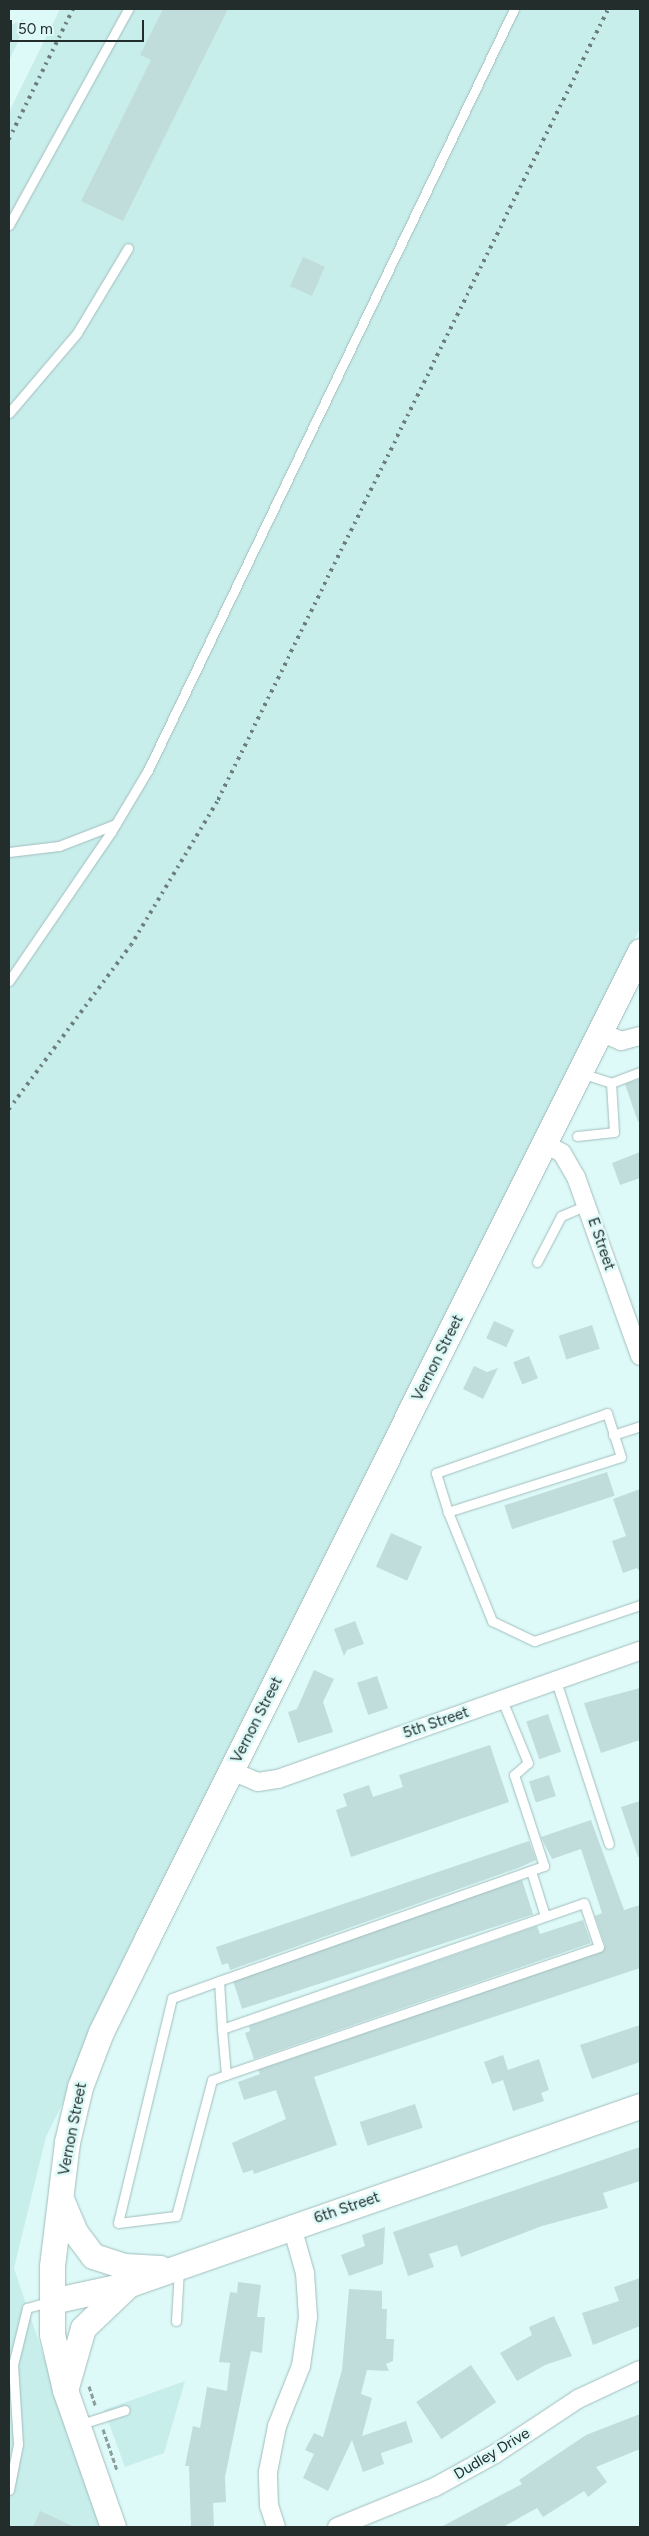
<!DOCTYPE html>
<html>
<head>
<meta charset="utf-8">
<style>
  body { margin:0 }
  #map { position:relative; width:649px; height:2536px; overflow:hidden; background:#ddfaf8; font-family:Figtree,sans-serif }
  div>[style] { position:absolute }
  .built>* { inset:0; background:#c8eeec }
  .building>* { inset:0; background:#c0dddb; transform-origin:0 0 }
  .path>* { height:3px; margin-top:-1.5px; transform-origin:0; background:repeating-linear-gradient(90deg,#899e9d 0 5px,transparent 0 7.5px) }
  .roads { filter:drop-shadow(0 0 1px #a1bdbc) drop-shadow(0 0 1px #a1bdbc) }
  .lane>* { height:9px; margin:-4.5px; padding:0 4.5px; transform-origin:4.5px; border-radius:4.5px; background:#fff }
  .street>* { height:18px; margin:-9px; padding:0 9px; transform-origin:9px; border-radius:9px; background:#fff }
  .secondary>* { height:25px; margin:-12.5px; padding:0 12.5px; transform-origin:12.5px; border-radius:12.5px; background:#fff }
  .rail>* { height:4px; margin-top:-2px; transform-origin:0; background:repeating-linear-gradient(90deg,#6a7c7b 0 2.5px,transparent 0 7.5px) }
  span { translate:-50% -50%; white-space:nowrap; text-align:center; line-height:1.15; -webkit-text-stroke:5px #ddfaf8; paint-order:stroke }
  .street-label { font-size:15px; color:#222d2c }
  .frame { position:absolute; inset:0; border:10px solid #222d2c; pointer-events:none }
  .scale { position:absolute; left:10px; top:20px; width:134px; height:22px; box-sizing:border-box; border:2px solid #222d2c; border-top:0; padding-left:6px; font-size:15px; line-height:18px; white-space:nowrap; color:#222d2c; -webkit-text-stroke:4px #ddfaf8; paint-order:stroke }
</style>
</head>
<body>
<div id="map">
  <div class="built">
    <div style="clip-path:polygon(60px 9px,640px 9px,640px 928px,46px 2137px,14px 2268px,101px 2527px,9px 2527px,9px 112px)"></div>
    <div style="clip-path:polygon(23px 19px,26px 24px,9px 61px,9px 26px)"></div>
    <div style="clip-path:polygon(185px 2381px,164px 2453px,125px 2467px,104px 2410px)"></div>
  </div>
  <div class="building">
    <div style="clip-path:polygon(163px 9px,228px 9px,123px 221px,81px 201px,151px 60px,140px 55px)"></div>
    <div style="left:303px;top:257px;width:24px;height:32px;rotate:24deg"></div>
    <div style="clip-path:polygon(640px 1079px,640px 1121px,638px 1122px,625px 1084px)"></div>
    <div style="clip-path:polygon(640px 1152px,640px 1178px,620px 1185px,612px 1163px)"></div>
    <div style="left:494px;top:1321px;width:22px;height:19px;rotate:24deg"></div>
    <div style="left:592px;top:1325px;width:25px;height:35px;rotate:72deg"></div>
    <div style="left:529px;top:1356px;width:24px;height:17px;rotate:68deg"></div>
    <div style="clip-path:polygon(474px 1366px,487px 1372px,498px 1368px,483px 1399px,463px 1389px)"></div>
    <div style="left:607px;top:1472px;width:25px;height:108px;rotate:72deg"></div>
    <div style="clip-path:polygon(640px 1489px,640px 1572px,637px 1568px,623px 1573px,612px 1541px,626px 1536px,613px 1499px)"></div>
    <div style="left:391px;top:1533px;width:34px;height:37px;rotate:24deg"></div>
    <div style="clip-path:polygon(355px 1621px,364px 1644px,347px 1650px,344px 1656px,334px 1629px)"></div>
    <div style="clip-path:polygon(314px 1670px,334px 1679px,323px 1702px,333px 1732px,298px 1743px,288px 1712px,297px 1709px)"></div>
    <div style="left:377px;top:1676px;width:34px;height:21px;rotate:71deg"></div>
    <div style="clip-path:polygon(640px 1688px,640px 1740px,601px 1753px,584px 1703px)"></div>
    <div style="left:548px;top:1714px;width:40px;height:23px;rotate:71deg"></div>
    <div style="clip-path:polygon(490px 1745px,509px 1802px,351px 1857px,336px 1810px,347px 1806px,343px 1794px,369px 1785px,373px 1797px,403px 1787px,399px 1775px)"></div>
    <div style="left:549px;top:1775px;width:22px;height:21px;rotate:72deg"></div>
    <div style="clip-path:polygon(640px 1801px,640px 1857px,638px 1857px,621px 1807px)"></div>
    <div style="clip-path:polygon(591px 1820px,624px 1910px,640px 1905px,640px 1968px,314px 2077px,337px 2145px,254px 2174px,253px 2170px,243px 2173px,232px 2143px,286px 2119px,276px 2090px,244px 2100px,238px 2082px,260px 2074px,258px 2070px,603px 1951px,605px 1945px,595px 1916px,602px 1913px,581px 1849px,552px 1859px,541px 1837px)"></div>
    <div style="clip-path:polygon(529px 1841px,536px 1860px,518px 1868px,230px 1970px,228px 1963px,222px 1965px,216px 1947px)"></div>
    <div style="left:522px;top:1880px;width:36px;height:306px;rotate:72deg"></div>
    <div style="clip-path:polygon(583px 1920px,591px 1943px,254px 2059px,245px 2033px,250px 2031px,249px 2026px,537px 1926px,540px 1934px)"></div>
    <div style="clip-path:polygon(640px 2025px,640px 2062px,592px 2079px,580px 2045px)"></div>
    <div style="clip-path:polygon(503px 2055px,508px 2070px,539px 2059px,549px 2090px,541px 2093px,544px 2101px,513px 2111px,503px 2080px,492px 2084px,484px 2062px)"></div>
    <div style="left:415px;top:2104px;width:25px;height:58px;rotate:72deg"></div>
    <div style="clip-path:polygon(640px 2147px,640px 2181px,603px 2193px,608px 2208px,542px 2226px,461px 2257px,457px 2245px,429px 2254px,434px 2267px,408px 2276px,393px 2232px)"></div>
    <div style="clip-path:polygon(385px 2227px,383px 2264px,349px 2276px,341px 2255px,365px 2246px,362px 2235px)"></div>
    <div style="clip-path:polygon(640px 2278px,640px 2326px,593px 2345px,582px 2313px,619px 2301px,614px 2287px)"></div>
    <div style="clip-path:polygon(238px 2282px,261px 2285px,257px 2317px,265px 2317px,262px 2353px,251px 2351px,225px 2477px,226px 2502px,213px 2503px,214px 2527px,191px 2527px,189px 2466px,185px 2466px,193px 2426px,200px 2428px,207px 2387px,227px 2391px,230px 2363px,219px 2362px,230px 2292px,237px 2293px)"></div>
    <div style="clip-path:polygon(349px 2289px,382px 2291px,382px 2309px,387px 2309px,386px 2339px,394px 2339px,393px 2361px,386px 2364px,389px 2371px,367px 2370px,361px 2394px,372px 2398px,362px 2436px,406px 2421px,413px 2442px,381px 2453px,384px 2464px,363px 2472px,352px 2440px,328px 2491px,303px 2478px,314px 2454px,305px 2450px,314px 2433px,323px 2437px,342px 2370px)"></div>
    <div style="clip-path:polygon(554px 2316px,572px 2356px,545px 2365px,517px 2381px,500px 2353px,532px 2335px,529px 2327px)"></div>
    <div style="left:471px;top:2365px;width:45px;height:66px;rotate:56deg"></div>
    <div style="clip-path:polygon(640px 2414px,640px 2449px,596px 2467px,607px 2482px,588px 2497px,584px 2491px,543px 2517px,537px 2508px,503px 2527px,441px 2527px,522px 2484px,519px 2480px,586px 2435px)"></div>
    <div style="clip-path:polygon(40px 2511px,75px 2527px,33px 2527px)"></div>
  </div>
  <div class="path">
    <div style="left:89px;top:2386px;width:22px;rotate:72deg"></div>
    <div style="left:103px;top:2429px;width:43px;rotate:71.1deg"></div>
  </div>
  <div class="roads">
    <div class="lane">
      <div style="left:9px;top:225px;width:247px;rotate:-61.1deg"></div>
      <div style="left:9px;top:413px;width:105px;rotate:-49.6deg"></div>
      <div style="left:77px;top:333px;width:99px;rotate:-59deg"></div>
      <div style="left:9px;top:852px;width:50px;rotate:-6.8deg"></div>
      <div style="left:59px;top:846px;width:61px;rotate:-21.1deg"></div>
      <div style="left:9px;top:981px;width:181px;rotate:-55.6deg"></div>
      <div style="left:111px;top:832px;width:72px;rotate:-59.2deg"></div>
      <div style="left:148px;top:770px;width:844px;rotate:-64.31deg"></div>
      <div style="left:581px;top:1073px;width:32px;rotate:18deg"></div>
      <div style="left:611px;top:1083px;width:31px;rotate:-21deg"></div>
      <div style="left:577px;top:1136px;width:37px;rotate:-6deg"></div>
      <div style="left:614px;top:1132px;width:49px;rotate:-93.5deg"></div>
      <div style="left:537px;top:1262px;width:52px;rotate:-62.4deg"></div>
      <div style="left:561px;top:1216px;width:28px;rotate:-23deg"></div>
      <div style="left:607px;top:1413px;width:46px;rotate:72.3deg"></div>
      <div style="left:621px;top:1457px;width:182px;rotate:162.4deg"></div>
      <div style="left:448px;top:1512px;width:41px;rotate:-107.1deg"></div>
      <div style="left:436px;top:1473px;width:181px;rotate:-19.3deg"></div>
      <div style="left:613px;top:1435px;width:28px;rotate:-18deg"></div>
      <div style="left:448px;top:1512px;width:118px;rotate:68deg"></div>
      <div style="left:492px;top:1621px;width:47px;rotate:25.5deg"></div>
      <div style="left:534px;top:1641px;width:112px;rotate:-18.8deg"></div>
      <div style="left:556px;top:1681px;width:171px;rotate:72deg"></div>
      <div style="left:531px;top:1871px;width:47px;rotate:72.7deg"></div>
      <div style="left:219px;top:1981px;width:50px;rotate:160.1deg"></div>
      <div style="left:172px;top:1998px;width:231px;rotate:103.5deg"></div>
      <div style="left:118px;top:2223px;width:58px;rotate:-6.9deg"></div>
      <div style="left:176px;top:2216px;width:141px;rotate:-75.2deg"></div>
      <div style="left:212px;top:2080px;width:15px;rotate:-20deg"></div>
      <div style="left:222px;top:2029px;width:383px;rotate:-19.2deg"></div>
      <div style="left:584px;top:1903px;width:46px;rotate:71.2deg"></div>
      <div style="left:599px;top:1947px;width:394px;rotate:161.1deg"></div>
      <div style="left:226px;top:2075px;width:46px;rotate:-95deg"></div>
      <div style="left:222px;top:2029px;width:48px;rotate:-93.6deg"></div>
      <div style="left:219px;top:1981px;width:345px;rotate:-19.5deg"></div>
      <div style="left:544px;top:1866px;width:96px;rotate:-108.2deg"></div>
      <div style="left:514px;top:1775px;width:18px;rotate:-41deg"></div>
      <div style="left:528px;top:1763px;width:68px;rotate:-112.4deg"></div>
      <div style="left:176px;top:2321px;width:52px;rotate:-86.7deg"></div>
      <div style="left:78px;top:2425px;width:49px;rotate:-17.7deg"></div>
      <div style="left:9px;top:2490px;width:47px;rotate:-78.9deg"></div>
      <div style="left:18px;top:2444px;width:79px;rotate:-93.6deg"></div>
      <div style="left:13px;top:2365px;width:59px;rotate:-76.2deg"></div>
      <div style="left:27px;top:2308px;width:25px;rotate:-16deg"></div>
    </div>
    <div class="street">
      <div style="left:601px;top:1032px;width:22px;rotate:24deg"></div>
      <div style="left:621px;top:1041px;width:20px;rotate:-15deg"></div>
      <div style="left:545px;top:1144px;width:19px;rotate:28deg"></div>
      <div style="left:562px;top:1153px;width:28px;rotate:60deg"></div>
      <div style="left:576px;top:1177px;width:190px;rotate:70.3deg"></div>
      <div style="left:232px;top:1771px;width:28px;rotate:23deg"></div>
      <div style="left:258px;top:1782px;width:20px;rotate:-9deg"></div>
      <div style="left:278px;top:1779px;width:384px;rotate:-19.5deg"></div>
      <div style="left:276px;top:2527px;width:22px;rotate:-108deg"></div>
      <div style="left:269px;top:2506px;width:34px;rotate:-92deg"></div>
      <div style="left:268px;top:2472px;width:47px;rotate:-78.9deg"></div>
      <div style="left:277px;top:2426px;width:65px;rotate:-68.2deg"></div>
      <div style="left:301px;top:2366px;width:49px;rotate:-81.9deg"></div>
      <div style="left:308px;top:2317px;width:44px;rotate:-93.9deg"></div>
      <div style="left:305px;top:2273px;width:48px;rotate:-105.8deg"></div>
      <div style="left:337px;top:2527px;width:106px;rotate:-22.2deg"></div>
      <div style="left:435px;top:2487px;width:68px;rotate:-28.8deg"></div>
      <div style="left:495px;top:2454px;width:100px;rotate:-33.5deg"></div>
      <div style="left:578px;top:2399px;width:68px;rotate:-25.1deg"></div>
    </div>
    <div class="secondary">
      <div style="left:61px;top:2199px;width:36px;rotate:67deg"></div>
      <div style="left:75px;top:2232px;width:30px;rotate:53deg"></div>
      <div style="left:93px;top:2256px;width:33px;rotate:18deg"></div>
      <div style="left:124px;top:2266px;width:36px;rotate:3deg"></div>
      <div style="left:52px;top:2301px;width:80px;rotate:-12.3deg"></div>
      <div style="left:130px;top:2284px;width:540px;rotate:-19.24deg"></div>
      <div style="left:66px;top:2387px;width:61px;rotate:-73.9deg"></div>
      <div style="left:83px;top:2328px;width:58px;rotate:-43.6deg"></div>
      <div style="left:113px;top:2527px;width:145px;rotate:-109.3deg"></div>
      <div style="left:65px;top:2390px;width:57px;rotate:-103.1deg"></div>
      <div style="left:52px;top:2334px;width:68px;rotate:-90deg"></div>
      <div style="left:52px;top:2266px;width:125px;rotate:-83.1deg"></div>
      <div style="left:67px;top:2142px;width:57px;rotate:-76.7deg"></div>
      <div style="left:80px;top:2087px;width:59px;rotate:-69.1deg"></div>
      <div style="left:101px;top:2032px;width:104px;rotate:-63.7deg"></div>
      <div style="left:147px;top:1939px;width:1104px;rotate:-63.48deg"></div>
    </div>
  </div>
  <div class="rail">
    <div style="left:9px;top:139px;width:145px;rotate:-63.8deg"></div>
    <div style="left:9px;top:1109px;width:204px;rotate:-53.4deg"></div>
    <div style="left:131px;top:945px;width:169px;rotate:-59deg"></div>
    <div style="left:218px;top:800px;width:882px;rotate:-63.75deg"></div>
  </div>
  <div class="street-label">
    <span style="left:601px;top:1244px;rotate:71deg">E Street</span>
    <span style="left:438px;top:1358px;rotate:-63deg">Vernon Street</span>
    <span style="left:257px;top:1720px;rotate:-63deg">Vernon Street</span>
    <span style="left:436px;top:1723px;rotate:-19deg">5th Street</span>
    <span style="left:73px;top:2129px;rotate:-79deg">Vernon Street</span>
    <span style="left:347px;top:2208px;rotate:-19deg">6th Street</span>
    <span style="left:492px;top:2454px;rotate:-31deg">Dudley Drive</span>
  </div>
  <div class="frame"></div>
  <div class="scale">50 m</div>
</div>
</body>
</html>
